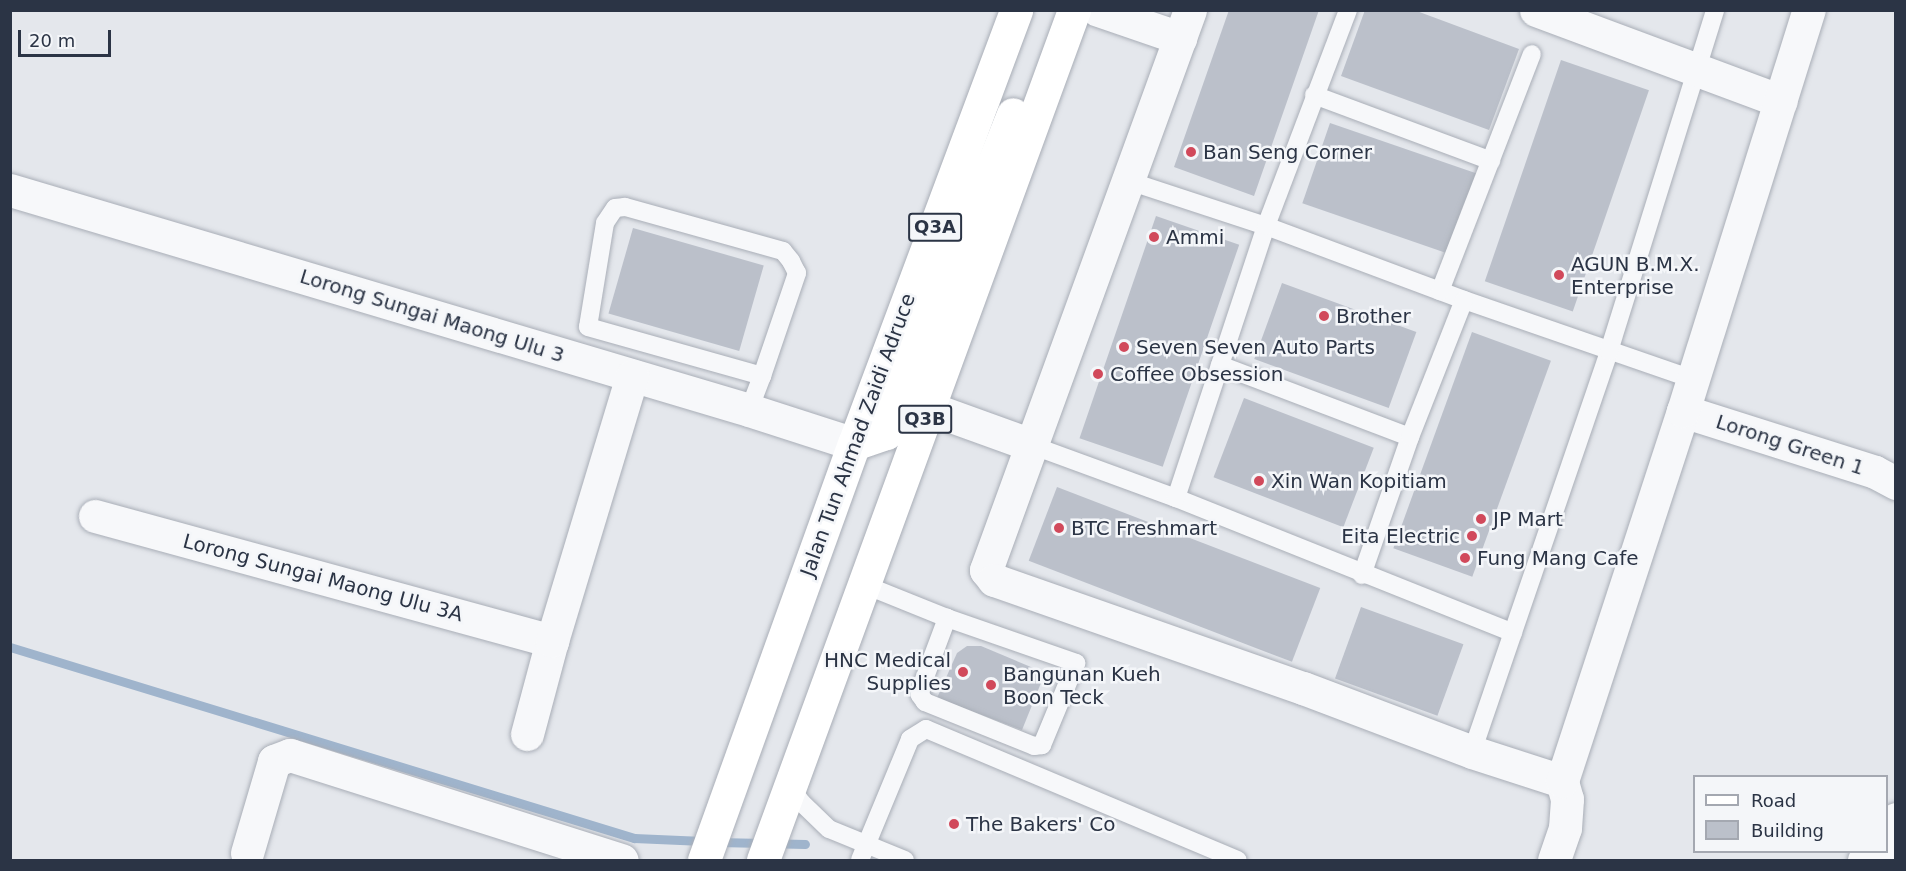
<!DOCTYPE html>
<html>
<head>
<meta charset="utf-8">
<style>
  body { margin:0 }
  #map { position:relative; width:1906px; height:871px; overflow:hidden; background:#e4e7ec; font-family:"DejaVu Sans",sans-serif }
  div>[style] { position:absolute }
  .stream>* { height:9px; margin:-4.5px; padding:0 4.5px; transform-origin:4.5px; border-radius:4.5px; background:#9fb4cc }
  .building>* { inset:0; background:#bbc0ca; transform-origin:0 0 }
  .roads { filter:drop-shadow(0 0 2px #a9aeb7) drop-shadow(0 0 2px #a9aeb7) }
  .lane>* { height:18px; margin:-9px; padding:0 9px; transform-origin:9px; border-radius:9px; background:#f7f8fa }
  .street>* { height:33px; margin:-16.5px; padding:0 16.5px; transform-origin:16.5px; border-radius:16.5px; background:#f7f8fa }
  .primary>* { height:33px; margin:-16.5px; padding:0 16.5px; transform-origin:16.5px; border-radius:16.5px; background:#fff }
  .dots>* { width:16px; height:16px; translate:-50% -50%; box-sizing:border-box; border:3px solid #f4f6f9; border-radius:50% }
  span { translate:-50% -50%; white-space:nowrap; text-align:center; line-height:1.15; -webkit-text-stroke:5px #f4f6f9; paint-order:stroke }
  .shield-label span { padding:2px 4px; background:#f4f6f9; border:2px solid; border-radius:4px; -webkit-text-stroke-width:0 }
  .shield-label { font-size:18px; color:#2b3445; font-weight:700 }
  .poi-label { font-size:20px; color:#2b3445 }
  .left { translate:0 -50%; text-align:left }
  .right { translate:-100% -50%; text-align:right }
  .street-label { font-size:20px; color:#2b3445 }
  .frame { position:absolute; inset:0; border:12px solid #2b3445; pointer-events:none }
  .legend { position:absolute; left:1693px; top:775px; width:195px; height:78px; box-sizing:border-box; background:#f4f6f9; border:2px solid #a4a8b1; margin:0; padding:8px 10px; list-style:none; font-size:18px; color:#2b3445 }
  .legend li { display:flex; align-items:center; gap:12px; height:30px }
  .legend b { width:30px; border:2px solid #a4a8b1 }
  .scale { position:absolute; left:18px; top:30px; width:93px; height:27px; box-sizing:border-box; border:3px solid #2b3445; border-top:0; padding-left:8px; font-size:18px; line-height:21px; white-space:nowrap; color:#2b3445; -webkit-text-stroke:4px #f4f6f9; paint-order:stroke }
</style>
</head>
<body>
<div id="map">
  <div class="stream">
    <div style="left:10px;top:647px;width:653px;rotate:17.02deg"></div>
    <div style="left:634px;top:838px;width:69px;rotate:2.5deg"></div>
    <div style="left:717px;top:842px;width:88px;rotate:1.3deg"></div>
  </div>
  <div class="building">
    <div style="clip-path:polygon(1229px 10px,1319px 10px,1254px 196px,1174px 167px)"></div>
    <div style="clip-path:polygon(1365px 10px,1414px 10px,1519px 49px,1489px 130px,1341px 76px)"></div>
    <div style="left:1561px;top:60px;width:93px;height:234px;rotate:19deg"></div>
    <div style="left:1330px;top:123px;width:156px;height:85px;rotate:19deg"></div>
    <div style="left:1156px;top:216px;width:88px;height:235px;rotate:19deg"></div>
    <div style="left:633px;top:228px;width:136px;height:89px;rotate:16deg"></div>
    <div style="left:1282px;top:283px;width:143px;height:81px;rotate:20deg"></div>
    <div style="left:1472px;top:332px;width:84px;height:230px;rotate:20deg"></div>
    <div style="left:1244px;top:398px;width:139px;height:85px;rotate:21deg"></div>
    <div style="left:1057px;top:487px;width:282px;height:79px;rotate:21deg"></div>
    <div style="left:1361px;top:607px;width:109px;height:76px;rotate:20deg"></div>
    <div style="clip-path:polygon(967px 646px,981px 646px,1045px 673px,1022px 730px,937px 698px,957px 653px)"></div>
  </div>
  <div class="roads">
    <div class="lane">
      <div style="left:1314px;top:95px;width:189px;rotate:20.4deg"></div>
      <div style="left:1126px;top:180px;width:147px;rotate:18.2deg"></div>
      <div style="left:1266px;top:226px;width:211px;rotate:20.5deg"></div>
      <div style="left:1464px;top:300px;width:241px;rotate:19.1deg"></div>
      <div style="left:1440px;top:291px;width:254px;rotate:-68.8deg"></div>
      <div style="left:1220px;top:365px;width:203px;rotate:20.8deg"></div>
      <div style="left:749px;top:410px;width:36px;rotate:-69deg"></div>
      <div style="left:762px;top:376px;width:109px;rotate:-71.2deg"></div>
      <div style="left:797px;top:273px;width:13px;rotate:-117deg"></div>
      <div style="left:791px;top:261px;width:13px;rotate:-129deg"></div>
      <div style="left:783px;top:251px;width:164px;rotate:-164.4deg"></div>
      <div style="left:625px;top:207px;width:10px;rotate:174deg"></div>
      <div style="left:615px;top:208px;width:18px;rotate:124deg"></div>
      <div style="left:605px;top:223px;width:105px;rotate:99.3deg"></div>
      <div style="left:588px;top:327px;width:181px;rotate:15.7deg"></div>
      <div style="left:1031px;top:445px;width:154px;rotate:20.1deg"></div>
      <div style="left:1176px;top:498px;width:363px;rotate:21.8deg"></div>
      <div style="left:1176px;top:498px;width:287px;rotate:-71.7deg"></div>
      <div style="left:1266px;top:226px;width:231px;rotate:-69.2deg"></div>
      <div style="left:1362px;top:575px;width:146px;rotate:-70.8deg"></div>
      <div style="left:1410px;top:437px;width:147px;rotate:-68.5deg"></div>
      <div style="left:865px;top:585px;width:88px;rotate:21.9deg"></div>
      <div style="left:947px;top:618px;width:137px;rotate:19.2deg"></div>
      <div style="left:1076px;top:663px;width:89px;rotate:112.5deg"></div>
      <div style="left:1042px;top:745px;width:8px;rotate:173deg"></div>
      <div style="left:1034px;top:746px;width:118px;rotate:-158deg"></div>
      <div style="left:925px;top:702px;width:9px;rotate:-126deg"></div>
      <div style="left:920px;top:695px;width:10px;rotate:-79deg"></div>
      <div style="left:922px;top:685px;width:72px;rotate:-69.5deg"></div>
      <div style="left:1472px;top:752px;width:424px;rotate:-71.1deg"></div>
      <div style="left:1609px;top:351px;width:357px;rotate:-72.7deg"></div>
      <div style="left:789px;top:786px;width:21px;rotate:53deg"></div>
      <div style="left:802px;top:803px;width:37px;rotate:44deg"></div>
      <div style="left:829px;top:829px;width:82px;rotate:22.2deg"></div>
      <div style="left:860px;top:860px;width:131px;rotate:-67.5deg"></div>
      <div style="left:910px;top:739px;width:19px;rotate:-32deg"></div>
      <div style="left:926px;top:729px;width:338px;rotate:22.8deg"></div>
    </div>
    <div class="street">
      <div style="left:1098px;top:10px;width:87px;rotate:18.9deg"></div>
      <div style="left:1190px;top:10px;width:596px;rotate:110.02deg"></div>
      <div style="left:986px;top:570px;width:13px;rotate:51deg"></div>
      <div style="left:994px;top:580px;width:327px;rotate:19.3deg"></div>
      <div style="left:1303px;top:688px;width:181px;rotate:20.7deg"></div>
      <div style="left:1472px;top:752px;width:95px;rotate:17.9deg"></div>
      <div style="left:1536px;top:10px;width:261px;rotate:20.4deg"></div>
      <div style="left:10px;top:190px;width:771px;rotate:16.58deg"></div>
      <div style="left:749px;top:410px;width:110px;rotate:17.9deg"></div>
      <div style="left:929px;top:408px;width:109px;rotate:19.9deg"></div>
      <div style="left:1683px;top:411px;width:201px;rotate:17.6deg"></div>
      <div style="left:1875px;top:472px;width:24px;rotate:28deg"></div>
      <div style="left:95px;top:516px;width:474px;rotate:15.3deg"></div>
      <div style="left:527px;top:734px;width:96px;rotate:-75deg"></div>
      <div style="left:552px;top:641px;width:277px;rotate:-73.2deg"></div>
      <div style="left:1894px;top:847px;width:28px;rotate:-86deg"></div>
      <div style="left:247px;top:853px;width:96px;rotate:-73.6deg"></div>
      <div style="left:274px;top:761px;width:17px;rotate:-21deg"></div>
      <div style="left:290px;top:755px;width:348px;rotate:17.6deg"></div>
      <div style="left:1554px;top:860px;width:34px;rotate:-71deg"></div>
      <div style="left:1565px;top:828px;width:29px;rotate:-86deg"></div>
      <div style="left:1567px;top:799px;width:19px;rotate:-106deg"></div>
      <div style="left:1562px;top:781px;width:389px;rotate:-71.9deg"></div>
      <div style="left:1683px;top:411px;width:420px;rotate:-72.6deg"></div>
      <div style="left:1864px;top:860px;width:18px;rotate:-27deg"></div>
    </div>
    <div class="primary">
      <div style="left:854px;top:444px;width:34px;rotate:-19deg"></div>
      <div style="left:886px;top:433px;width:343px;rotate:-68.3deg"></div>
      <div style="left:704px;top:860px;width:442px;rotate:-70.2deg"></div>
      <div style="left:854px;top:444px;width:463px;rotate:-69.5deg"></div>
      <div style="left:763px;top:860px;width:905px;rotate:-69.9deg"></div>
    </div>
  </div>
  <div class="dots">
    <div style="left:1191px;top:152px;background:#d1495b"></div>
    <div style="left:1154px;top:237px;background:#d1495b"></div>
    <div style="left:1559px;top:275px;background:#d1495b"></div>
    <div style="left:1324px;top:316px;background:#d1495b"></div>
    <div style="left:1124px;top:347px;background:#d1495b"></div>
    <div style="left:1098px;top:374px;background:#d1495b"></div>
    <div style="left:1259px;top:481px;background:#d1495b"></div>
    <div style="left:1481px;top:519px;background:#d1495b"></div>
    <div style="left:1059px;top:528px;background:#d1495b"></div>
    <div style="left:1472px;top:536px;background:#d1495b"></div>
    <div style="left:1465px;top:558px;background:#d1495b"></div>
    <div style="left:963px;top:672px;background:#d1495b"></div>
    <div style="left:991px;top:685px;background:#d1495b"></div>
    <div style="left:954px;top:824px;background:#d1495b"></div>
  </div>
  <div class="shield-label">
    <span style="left:935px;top:227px">Q3A</span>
    <span style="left:925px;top:419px">Q3B</span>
  </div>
  <div class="poi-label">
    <span class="left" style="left:1203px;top:152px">Ban Seng Corner</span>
    <span class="left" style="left:1166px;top:237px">Ammi</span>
    <span class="left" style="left:1571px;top:276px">AGUN B.M.X.<br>Enterprise</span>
    <span class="left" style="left:1336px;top:316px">Brother</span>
    <span class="left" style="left:1136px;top:347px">Seven Seven Auto Parts</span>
    <span class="left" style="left:1110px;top:374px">Coffee Obsession</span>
    <span class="left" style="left:1271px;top:481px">Xin Wan Kopitiam</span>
    <span class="left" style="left:1493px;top:519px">JP Mart</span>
    <span class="left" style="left:1071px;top:528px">BTC Freshmart</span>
    <span class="right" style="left:1460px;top:536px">Eita Electric</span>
    <span class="left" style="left:1477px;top:558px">Fung Mang Cafe</span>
    <span class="right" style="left:951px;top:672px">HNC Medical<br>Supplies</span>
    <span class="left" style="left:1003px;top:686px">Bangunan Kueh<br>Boon Teck</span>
    <span class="left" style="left:966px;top:824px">The Bakers' Co</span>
  </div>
  <div class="street-label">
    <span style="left:432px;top:316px;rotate:17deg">Lorong Sungai Maong Ulu 3</span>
    <span style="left:858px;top:435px;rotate:-70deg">Jalan Tun Ahmad Zaidi Adruce</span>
    <span style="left:1790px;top:445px;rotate:18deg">Lorong Green 1</span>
    <span style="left:323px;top:578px;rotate:15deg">Lorong Sungai Maong Ulu 3A</span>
  </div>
  <div class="frame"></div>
  <ul class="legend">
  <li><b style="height:8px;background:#fff"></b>Road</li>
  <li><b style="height:16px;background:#bbc0ca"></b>Building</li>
  </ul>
  <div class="scale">20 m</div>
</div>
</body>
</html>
